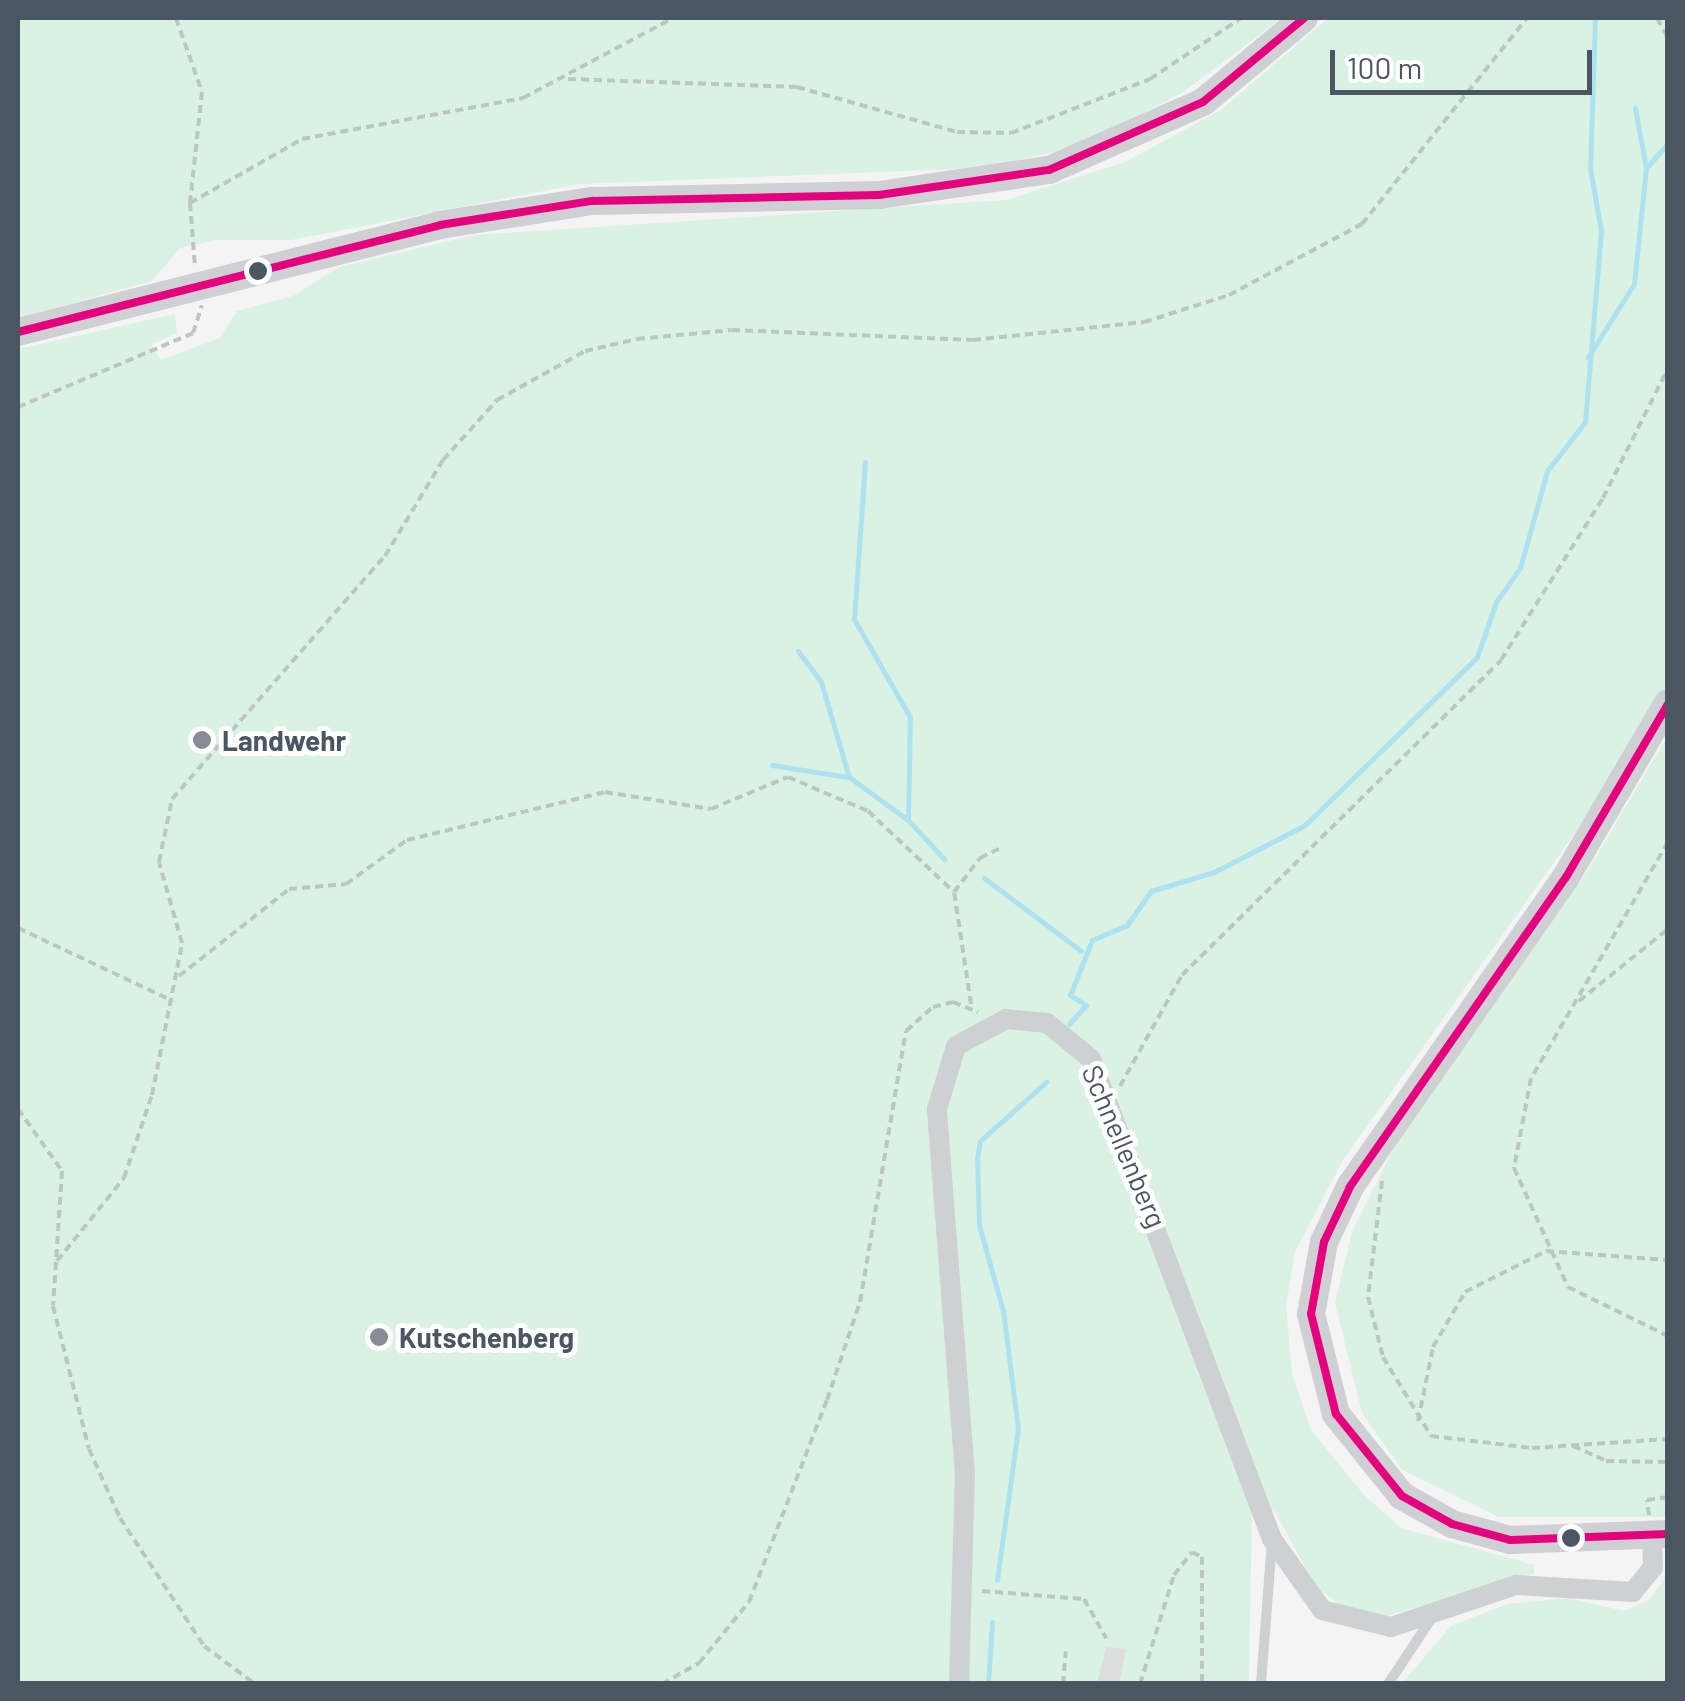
<!DOCTYPE html>
<html>
<head>
<meta charset="utf-8">
<style>
  body { margin:0 }
  #map { position:relative; width:1685px; height:1701px; overflow:hidden; background:#f4f4f4; font-family:Barlow,sans-serif }
  div>[style] { position:absolute }
  .green>* { inset:0; background:#d9f2e3 }
  .stream>* { height:5px; margin:-2.5px; padding:0 2.5px; transform-origin:2.5px; border-radius:2.5px; background:#aee2f0 }
  .building>* { inset:0; background:#ddddde }
  .path>* { height:4px; margin-top:-2px; transform-origin:0; background:repeating-linear-gradient(90deg,#bcc7c4 0 8px,transparent 0 13px) }
  .service>* { height:10px; margin:-5px; padding:0 5px; transform-origin:5px; border-radius:5px; background:#ced0d2 }
  .minor>* { height:20px; margin:-10px; padding:0 10px; transform-origin:10px; border-radius:10px; background:#ced0d2 }
  .secondary>* { height:28px; margin:-14px; padding:0 14px; transform-origin:14px; border-radius:14px; background:#ced0d4 }
  .bus-1>* { height:8px; margin:-4px; padding:0 4px; transform-origin:4px; border-radius:4px; background:#e5007d }
  .dots>* { width:28px; height:28px; translate:-50% -50%; box-sizing:border-box; border:5px solid #fff; border-radius:50% }
  span { translate:-50% -50%; white-space:nowrap; text-align:center; line-height:1.15; -webkit-text-stroke:10px #fff; paint-order:stroke }
  .poi-label { font-size:28px; color:#4a5661; font-weight:700 }
  .left { translate:0 -50%; text-align:left }
  .street-label { font-size:28px; color:#4a5661 }
  .frame { position:absolute; inset:0; border:20px solid #4a5661; pointer-events:none }
  .scale { position:absolute; left:1330px; top:50px; width:262px; height:45px; box-sizing:border-box; border:5px solid #4a5661; border-top:0; padding-left:12px; font-size:30px; line-height:35px; white-space:nowrap; color:#4a5661; -webkit-text-stroke:8px #fff; paint-order:stroke }
</style>
</head>
<body>
<div id="map">
  <div class="green">
    <div style="clip-path:polygon(18px 18px,1282px 18px,1182px 93px,1073px 148px,982px 168px,580px 184px,291px 240px,216px 240px,180px 248px,152px 281px,18px 318px)"></div>
    <div style="clip-path:polygon(1328px 18px,1667px 18px,1667px 684px,1599px 799px,1343px 1160px,1295px 1252px,1286px 1306px,1292px 1374px,1311px 1430px,1364px 1495px,1401px 1528px,1534px 1565px,1534px 1574px,1382px 1617px,1351px 1613px,1316px 1587px,1274px 1510px,1252px 1511px,1249px 1683px,18px 1683px,18px 349px,175px 314px,177px 333px,152px 344px,160px 360px,220px 338px,237px 311px,293px 296px,339px 267px,474px 235px,1006px 200px,1125px 162px,1221px 110px)"></div>
    <div style="clip-path:polygon(1667px 737px,1667px 1517px,1499px 1517px,1402px 1470px,1362px 1413px,1335px 1303px,1352px 1232px,1406px 1124px,1587px 872px)"></div>
    <div style="clip-path:polygon(1667px 1574px,1667px 1683px,1402px 1683px,1451px 1626px,1507px 1604px,1568px 1598px,1624px 1611px,1650px 1599px)"></div>
  </div>
  <div class="stream">
    <div style="left:1647px;top:167px;width:32px;rotate:-49deg"></div>
    <div style="left:1588px;top:357px;width:86px;rotate:-57.8deg"></div>
    <div style="left:1634px;top:284px;width:117px;rotate:-84.1deg"></div>
    <div style="left:1646px;top:168px;width:61px;rotate:-100.4deg"></div>
    <div style="left:865px;top:462px;width:157px;rotate:94deg"></div>
    <div style="left:854px;top:619px;width:113px;rotate:60.3deg"></div>
    <div style="left:910px;top:717px;width:103px;rotate:91.1deg"></div>
    <div style="left:908px;top:820px;width:54px;rotate:47.2deg"></div>
    <div style="left:798px;top:651px;width:39px;rotate:53deg"></div>
    <div style="left:821px;top:682px;width:99px;rotate:73.6deg"></div>
    <div style="left:849px;top:777px;width:73px;rotate:36.1deg"></div>
    <div style="left:772px;top:765px;width:76px;rotate:9.1deg"></div>
    <div style="left:984px;top:878px;width:121px;rotate:37deg"></div>
    <div style="left:1069px;top:1024px;width:25px;rotate:-48deg"></div>
    <div style="left:1086px;top:1005px;width:19px;rotate:-148deg"></div>
    <div style="left:1070px;top:995px;width:59px;rotate:-68.2deg"></div>
    <div style="left:1092px;top:940px;width:38px;rotate:-23deg"></div>
    <div style="left:1127px;top:925px;width:42px;rotate:-54.8deg"></div>
    <div style="left:1151px;top:891px;width:66px;rotate:-16.8deg"></div>
    <div style="left:1214px;top:872px;width:102px;rotate:-27.3deg"></div>
    <div style="left:1305px;top:825px;width:240px;rotate:-44.3deg"></div>
    <div style="left:1477px;top:657px;width:58px;rotate:-70.9deg"></div>
    <div style="left:1496px;top:602px;width:42px;rotate:-54.8deg"></div>
    <div style="left:1520px;top:568px;width:101px;rotate:-74.4deg"></div>
    <div style="left:1547px;top:471px;width:62px;rotate:-52.2deg"></div>
    <div style="left:1585px;top:422px;width:193px;rotate:-85.2deg"></div>
    <div style="left:1601px;top:230px;width:62px;rotate:-100.2deg"></div>
    <div style="left:1590px;top:169px;width:151px;rotate:-88.1deg"></div>
    <div style="left:997px;top:1580px;width:152px;rotate:-82.1deg"></div>
    <div style="left:1018px;top:1429px;width:119px;rotate:-97.2deg"></div>
    <div style="left:1003px;top:1311px;width:89px;rotate:-105.6deg"></div>
    <div style="left:979px;top:1225px;width:67px;rotate:-91.7deg"></div>
    <div style="left:977px;top:1158px;width:17px;rotate:-80deg"></div>
    <div style="left:980px;top:1141px;width:89px;rotate:-41.8deg"></div>
    <div style="left:988px;top:1684px;width:62px;rotate:-86.3deg"></div>
  </div>
  <div class="building">
    <div style="clip-path:polygon(1106px 1647px,1126px 1649px,1119px 1684px,1097px 1684px)"></div>
  </div>
  <div class="path">
    <div style="left:176px;top:18px;width:78px;rotate:70.6deg"></div>
    <div style="left:202px;top:92px;width:112px;rotate:96.2deg"></div>
    <div style="left:190px;top:203px;width:63px;rotate:85.5deg"></div>
    <div style="left:1657px;top:18px;width:23px;rotate:61deg"></div>
    <div style="left:568px;top:79px;width:229px;rotate:2deg"></div>
    <div style="left:797px;top:87px;width:166px;rotate:15.7deg"></div>
    <div style="left:957px;top:132px;width:54px;rotate:1.1deg"></div>
    <div style="left:1011px;top:133px;width:149px;rotate:-21.2deg"></div>
    <div style="left:1150px;top:79px;width:110px;rotate:-33.8deg"></div>
    <div style="left:190px;top:203px;width:129px;rotate:-29.7deg"></div>
    <div style="left:302px;top:139px;width:225px;rotate:-10.5deg"></div>
    <div style="left:523px;top:98px;width:170px;rotate:-28.1deg"></div>
    <div style="left:18px;top:407px;width:190px;rotate:-22.9deg"></div>
    <div style="left:193px;top:333px;width:29px;rotate:-72deg"></div>
    <div style="left:1668px;top:842px;width:273px;rotate:120.1deg"></div>
    <div style="left:1531px;top:1078px;width:92px;rotate:100.7deg"></div>
    <div style="left:1514px;top:1168px;width:131px;rotate:65.6deg"></div>
    <div style="left:1568px;top:1287px;width:111px;rotate:26.1deg"></div>
    <div style="left:18px;top:928px;width:169px;rotate:25.2deg"></div>
    <div style="left:179px;top:976px;width:140px;rotate:-38.3deg"></div>
    <div style="left:289px;top:889px;width:57px;rotate:-5deg"></div>
    <div style="left:346px;top:884px;width:75px;rotate:-35.8deg"></div>
    <div style="left:407px;top:840px;width:204px;rotate:-13.6deg"></div>
    <div style="left:605px;top:792px;width:107px;rotate:9.1deg"></div>
    <div style="left:711px;top:809px;width:83px;rotate:-22.6deg"></div>
    <div style="left:788px;top:777px;width:87px;rotate:23deg"></div>
    <div style="left:868px;top:811px;width:118px;rotate:43.3deg"></div>
    <div style="left:1579px;top:1001px;width:114px;rotate:-39deg"></div>
    <div style="left:971px;top:1004px;width:113px;rotate:-98.6deg"></div>
    <div style="left:954px;top:892px;width:43px;rotate:-52.6deg"></div>
    <div style="left:980px;top:858px;width:25px;rotate:-26deg"></div>
    <div style="left:1120px;top:1086px;width:127px;rotate:-60.8deg"></div>
    <div style="left:1182px;top:975px;width:448px;rotate:-44.6deg"></div>
    <div style="left:1501px;top:660px;width:191px;rotate:-57.8deg"></div>
    <div style="left:1603px;top:498px;width:145px;rotate:-63.4deg"></div>
    <div style="left:18px;top:1109px;width:76px;rotate:54.6deg"></div>
    <div style="left:62px;top:1171px;width:135px;rotate:93.8deg"></div>
    <div style="left:53px;top:1306px;width:147px;rotate:75.9deg"></div>
    <div style="left:89px;top:1449px;width:76px;rotate:65.8deg"></div>
    <div style="left:120px;top:1518px;width:153px;rotate:56.7deg"></div>
    <div style="left:204px;top:1646px;width:64px;rotate:36.7deg"></div>
    <div style="left:1382px;top:1181px;width:117px;rotate:96.9deg"></div>
    <div style="left:1368px;top:1297px;width:62px;rotate:76deg"></div>
    <div style="left:1383px;top:1357px;width:92px;rotate:58.7deg"></div>
    <div style="left:1431px;top:1436px;width:102px;rotate:6.8deg"></div>
    <div style="left:1532px;top:1448px;width:136px;rotate:-3.8deg"></div>
    <div style="left:57px;top:1261px;width:107px;rotate:-51.1deg"></div>
    <div style="left:124px;top:1178px;width:88px;rotate:-71.4deg"></div>
    <div style="left:152px;top:1095px;width:155px;rotate:-78.8deg"></div>
    <div style="left:182px;top:943px;width:84px;rotate:-105.9deg"></div>
    <div style="left:159px;top:862px;width:64px;rotate:-78.3deg"></div>
    <div style="left:172px;top:799px;width:323px;rotate:-48.8deg"></div>
    <div style="left:385px;top:556px;width:112px;rotate:-58.9deg"></div>
    <div style="left:443px;top:460px;width:81px;rotate:-48deg"></div>
    <div style="left:497px;top:400px;width:101px;rotate:-29.1deg"></div>
    <div style="left:585px;top:351px;width:53px;rotate:-13deg"></div>
    <div style="left:637px;top:339px;width:95px;rotate:-5.4deg"></div>
    <div style="left:732px;top:330px;width:241px;rotate:2.4deg"></div>
    <div style="left:973px;top:340px;width:172px;rotate:-6deg"></div>
    <div style="left:1144px;top:322px;width:89px;rotate:-17.6deg"></div>
    <div style="left:1229px;top:295px;width:151px;rotate:-28.1deg"></div>
    <div style="left:1362px;top:224px;width:264px;rotate:-51.3deg"></div>
    <div style="left:1418px;top:1421px;width:76px;rotate:-78.5deg"></div>
    <div style="left:1433px;top:1347px;width:64px;rotate:-59.8deg"></div>
    <div style="left:1465px;top:1292px;width:91px;rotate:-26.8deg"></div>
    <div style="left:1546px;top:1251px;width:122px;rotate:4.2deg"></div>
    <div style="left:1573px;top:1446px;width:36px;rotate:24deg"></div>
    <div style="left:1606px;top:1461px;width:62px;rotate:0.9deg"></div>
    <div style="left:1649px;top:1515px;width:15px;rotate:-98deg"></div>
    <div style="left:1647px;top:1500px;width:21px;rotate:-8deg"></div>
    <div style="left:982px;top:1591px;width:102px;rotate:4.5deg"></div>
    <div style="left:1084px;top:1599px;width:45px;rotate:60.6deg"></div>
    <div style="left:662px;top:1684px;width:43px;rotate:-29.6deg"></div>
    <div style="left:699px;top:1663px;width:79px;rotate:-50.7deg"></div>
    <div style="left:749px;top:1602px;width:217px;rotate:-68.9deg"></div>
    <div style="left:827px;top:1400px;width:103px;rotate:-71.4deg"></div>
    <div style="left:860px;top:1302px;width:275px;rotate:-80.4deg"></div>
    <div style="left:906px;top:1031px;width:36px;rotate:-42deg"></div>
    <div style="left:933px;top:1007px;width:21px;rotate:-14deg"></div>
    <div style="left:953px;top:1002px;width:27px;rotate:22deg"></div>
    <div style="left:1063px;top:1684px;width:33px;rotate:-85deg"></div>
    <div style="left:1140px;top:1684px;width:114px;rotate:-72.7deg"></div>
    <div style="left:1174px;top:1575px;width:29px;rotate:-52deg"></div>
    <div style="left:1192px;top:1552px;width:11px;rotate:27deg"></div>
    <div style="left:1202px;top:1557px;width:127px;rotate:90deg"></div>
  </div>
  <div class="service">
    <div style="left:1261px;top:1684px;width:143px;rotate:-85.6deg"></div>
    <div style="left:1388px;top:1684px;width:82px;rotate:-56.5deg"></div>
  </div>
  <div class="minor">
    <div style="left:959px;top:1684px;width:209px;rotate:-88.4deg"></div>
    <div style="left:965px;top:1475px;width:367px;rotate:-94.4deg"></div>
    <div style="left:937px;top:1109px;width:66px;rotate:-73.2deg"></div>
    <div style="left:956px;top:1046px;width:57px;rotate:-28.4deg"></div>
    <div style="left:1006px;top:1019px;width:41px;rotate:5.6deg"></div>
    <div style="left:1047px;top:1023px;width:57px;rotate:39.3deg"></div>
    <div style="left:1091px;top:1059px;width:513px;rotate:69.34deg"></div>
    <div style="left:1272px;top:1539px;width:87px;rotate:54.8deg"></div>
    <div style="left:1322px;top:1610px;width:71px;rotate:13.8deg"></div>
    <div style="left:1391px;top:1627px;width:132px;rotate:-18.6deg"></div>
    <div style="left:1516px;top:1585px;width:117px;rotate:3.4deg"></div>
    <div style="left:1633px;top:1592px;width:32px;rotate:-51deg"></div>
    <div style="left:1653px;top:1567px;width:30px;rotate:-92deg"></div>
  </div>
  <div class="secondary">
    <div style="left:18px;top:332px;width:435px;rotate:-14.2deg"></div>
    <div style="left:440px;top:225px;width:154px;rotate:-9deg"></div>
    <div style="left:592px;top:201px;width:287px;rotate:-1.2deg"></div>
    <div style="left:879px;top:195px;width:172px;rotate:-8.4deg"></div>
    <div style="left:1049px;top:170px;width:168px;rotate:-23.8deg"></div>
    <div style="left:1203px;top:102px;width:131px;rotate:-39.7deg"></div>
    <div style="left:1668px;top:703px;width:202px;rotate:120.4deg"></div>
    <div style="left:1566px;top:877px;width:378px;rotate:124.9deg"></div>
    <div style="left:1350px;top:1187px;width:61px;rotate:115.3deg"></div>
    <div style="left:1324px;top:1242px;width:73px;rotate:100.2deg"></div>
    <div style="left:1311px;top:1314px;width:103px;rotate:76deg"></div>
    <div style="left:1336px;top:1414px;width:105px;rotate:51.2deg"></div>
    <div style="left:1402px;top:1496px;width:57px;rotate:29.2deg"></div>
    <div style="left:1452px;top:1524px;width:60px;rotate:15.4deg"></div>
    <div style="left:1510px;top:1540px;width:158px;rotate:-2.2deg"></div>
  </div>
  <div class="bus-1">
    <div style="left:18px;top:332px;width:435px;rotate:-14.2deg"></div>
    <div style="left:440px;top:225px;width:154px;rotate:-9deg"></div>
    <div style="left:592px;top:201px;width:287px;rotate:-1.2deg"></div>
    <div style="left:879px;top:195px;width:172px;rotate:-8.4deg"></div>
    <div style="left:1049px;top:170px;width:168px;rotate:-23.8deg"></div>
    <div style="left:1203px;top:102px;width:131px;rotate:-39.7deg"></div>
    <div style="left:1668px;top:704px;width:201px;rotate:120.5deg"></div>
    <div style="left:1566px;top:877px;width:378px;rotate:124.9deg"></div>
    <div style="left:1350px;top:1187px;width:61px;rotate:115.3deg"></div>
    <div style="left:1324px;top:1242px;width:73px;rotate:100.2deg"></div>
    <div style="left:1311px;top:1314px;width:103px;rotate:76deg"></div>
    <div style="left:1336px;top:1414px;width:105px;rotate:51.2deg"></div>
    <div style="left:1402px;top:1496px;width:57px;rotate:29.2deg"></div>
    <div style="left:1452px;top:1524px;width:60px;rotate:15.4deg"></div>
    <div style="left:1510px;top:1540px;width:158px;rotate:-2.2deg"></div>
  </div>
  <div class="dots">
    <div style="left:258px;top:271px;background:#4a5661"></div>
    <div style="left:202px;top:740px;background:#868d94"></div>
    <div style="left:379px;top:1337px;background:#868d94"></div>
    <div style="left:1571px;top:1538px;background:#4a5661"></div>
  </div>
  <div class="poi-label">
    <span class="left" style="left:222px;top:740px">Landwehr</span>
    <span class="left" style="left:399px;top:1337px">Kutschenberg</span>
  </div>
  <div class="street-label">
    <span style="left:1125px;top:1146px;rotate:67deg">Schnellenberg</span>
  </div>
  <div class="frame"></div>
  <div class="scale">100 m</div>
</div>
</body>
</html>
